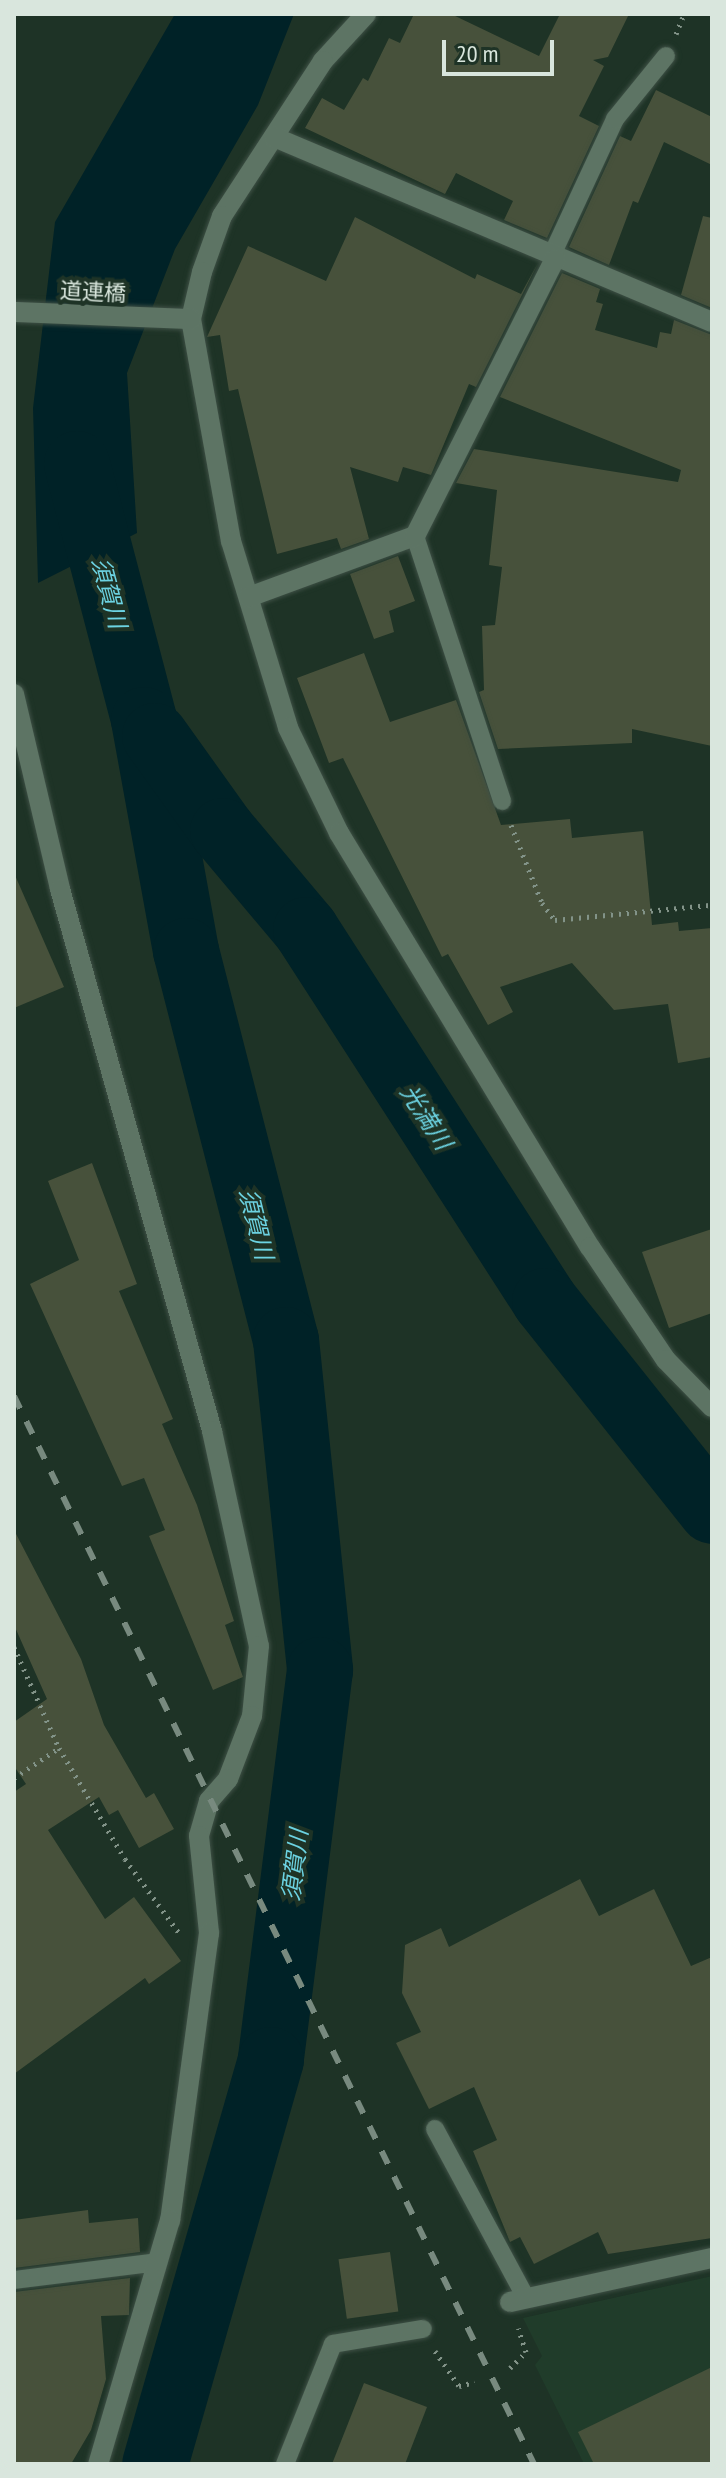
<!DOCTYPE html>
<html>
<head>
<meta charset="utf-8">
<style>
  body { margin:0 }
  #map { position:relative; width:726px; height:2478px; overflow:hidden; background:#1e3326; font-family:"PT Sans Narrow","Noto Sans JP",sans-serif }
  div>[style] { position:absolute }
  .built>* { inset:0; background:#203c2a }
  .water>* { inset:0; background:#002227 }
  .river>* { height:66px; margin:-33px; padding:0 33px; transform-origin:33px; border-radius:33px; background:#002227 }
  .building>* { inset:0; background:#47513b; transform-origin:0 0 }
  .path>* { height:5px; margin-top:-2.5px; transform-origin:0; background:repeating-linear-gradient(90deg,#829388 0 2px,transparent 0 8px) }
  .roads { filter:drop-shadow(0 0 2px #3e5045) drop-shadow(0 0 2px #3e5045) }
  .service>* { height:18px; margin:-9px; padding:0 9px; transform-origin:9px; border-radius:9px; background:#5d7464 }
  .minor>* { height:20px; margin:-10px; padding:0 10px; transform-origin:10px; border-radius:10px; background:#5d7464 }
  .rail>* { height:6px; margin-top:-3px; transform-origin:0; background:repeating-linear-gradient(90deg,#788a7f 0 14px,transparent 0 28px) }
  span { translate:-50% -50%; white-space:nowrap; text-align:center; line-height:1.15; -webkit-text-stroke:8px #1e3326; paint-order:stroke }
  .street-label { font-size:22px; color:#d9e6dd }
  .water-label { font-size:24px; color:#6cd3e2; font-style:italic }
  .frame { position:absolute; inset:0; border:16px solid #d9e6dd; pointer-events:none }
  .scale { position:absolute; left:442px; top:40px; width:112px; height:36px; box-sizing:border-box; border:4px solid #d9e6dd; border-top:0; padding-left:10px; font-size:24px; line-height:28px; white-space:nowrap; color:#d9e6dd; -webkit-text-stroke:6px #1e3326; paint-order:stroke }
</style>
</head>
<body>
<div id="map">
  <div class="built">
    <div style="clip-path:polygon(712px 2276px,712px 2464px,584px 2464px,535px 2365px,542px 2356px,523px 2318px)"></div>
  </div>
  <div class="water">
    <div style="clip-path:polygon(175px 14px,294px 14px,258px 105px,175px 249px,127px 373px,137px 533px,38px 583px,33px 408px,55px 222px)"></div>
  </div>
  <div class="river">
    <div style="left:77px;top:464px;width:265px;rotate:75.3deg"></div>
    <div style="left:144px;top:720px;width:235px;rotate:79.7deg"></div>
    <div style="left:186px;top:951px;width:402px;rotate:75.6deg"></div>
    <div style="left:286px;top:1340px;width:332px;rotate:84.1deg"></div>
    <div style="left:320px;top:1670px;width:393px;rotate:97.2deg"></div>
    <div style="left:271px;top:2060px;width:420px;rotate:106deg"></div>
    <div style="left:155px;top:736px;width:117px;rotate:54.4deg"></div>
    <div style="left:223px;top:831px;width:129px;rotate:50deg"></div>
    <div style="left:306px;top:930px;width:441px;rotate:57.2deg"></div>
    <div style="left:545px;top:1301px;width:268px;rotate:51.5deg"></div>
  </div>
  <div class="building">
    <div style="clip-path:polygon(414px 14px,451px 14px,539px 56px,560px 14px,629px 14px,608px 57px,593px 60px,604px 66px,579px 116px,599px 126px,547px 238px,504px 220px,513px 201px,456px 173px,445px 194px,305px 128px,322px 98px,344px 110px,363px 78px,368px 81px,389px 38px,400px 43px)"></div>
    <div style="clip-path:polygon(656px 90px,712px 117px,712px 165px,664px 142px,638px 203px,633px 201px,609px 265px,569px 247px,620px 136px,631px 141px)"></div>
    <div style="clip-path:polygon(703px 216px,712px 218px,712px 308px,681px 295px)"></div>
    <div style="clip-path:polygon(355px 217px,475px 279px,477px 274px,521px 294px,538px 263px,476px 387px,469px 384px,431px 475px,403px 467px,398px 482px,350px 467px,369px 539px,341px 549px,337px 538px,277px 554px,238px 389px,229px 391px,220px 335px,207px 337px,248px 246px,326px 281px)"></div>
    <div style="clip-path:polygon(562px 273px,600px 289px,596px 302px,603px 304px,595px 330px,657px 348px,660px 332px,671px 334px,674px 320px,712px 335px,712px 746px,632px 729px,632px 743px,498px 749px,479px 692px,484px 690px,482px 626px,495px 625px,502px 567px,489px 565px,497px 490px,456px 483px,474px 449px,678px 482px,681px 470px,500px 397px)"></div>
    <div style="clip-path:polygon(398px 556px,415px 601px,389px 611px,394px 632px,374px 639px,350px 574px)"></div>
    <div style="clip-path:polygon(364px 653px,390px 722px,456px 700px,501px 825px,570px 819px,572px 838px,643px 831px,652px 925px,678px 922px,679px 931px,712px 928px,712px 1057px,678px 1063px,668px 1004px,614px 1010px,572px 963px,500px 987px,513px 1012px,488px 1025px,448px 954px,442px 957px,343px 758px,329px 763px,297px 678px)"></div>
    <div style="clip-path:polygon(14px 873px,64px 987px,14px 1008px)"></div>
    <div style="clip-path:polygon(92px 1163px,137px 1284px,119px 1291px,173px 1419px,162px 1424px,197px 1505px,234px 1621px,225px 1625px,243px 1677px,213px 1690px,149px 1536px,165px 1530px,144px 1478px,122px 1486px,30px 1284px,79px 1260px,48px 1181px)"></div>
    <div style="clip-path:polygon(712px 1229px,712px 1313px,669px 1328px,642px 1252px)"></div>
    <div style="clip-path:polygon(14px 1530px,81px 1659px,104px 1725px,146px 1798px,154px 1793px,174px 1829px,139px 1848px,118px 1810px,109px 1815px,99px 1797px,48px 1830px,105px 1919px,134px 1897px,181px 1961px,149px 1984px,145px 1978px,14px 2074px,14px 1792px,26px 1784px,14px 1766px,14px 1722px,47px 1699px,14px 1625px)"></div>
    <div style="clip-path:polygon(580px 1879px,599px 1916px,654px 1889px,691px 1966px,712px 1957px,712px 2238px,608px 2254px,598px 2232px,534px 2264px,520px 2237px,510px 2242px,473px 2151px,497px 2140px,474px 2087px,429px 2109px,396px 2043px,421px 2032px,402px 1993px,405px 1945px,441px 1928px,449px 1947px)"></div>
    <div style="clip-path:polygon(88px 2210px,89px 2223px,138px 2218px,140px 2252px,14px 2268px,14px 2220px)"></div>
    <div style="left:390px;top:2252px;width:60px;height:52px;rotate:82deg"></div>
    <div style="clip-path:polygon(130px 2278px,129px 2315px,101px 2316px,106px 2379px,91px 2430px,71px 2464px,14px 2464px,14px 2292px)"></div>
    <div style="clip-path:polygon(712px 2367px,712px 2464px,594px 2464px,578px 2432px)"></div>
    <div style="clip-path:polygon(364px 2383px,427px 2407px,405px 2464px,332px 2464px)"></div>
  </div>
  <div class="path">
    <div style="left:676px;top:34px;width:22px;rotate:-68deg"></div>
    <div style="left:511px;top:825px;width:84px;rotate:68.3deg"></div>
    <div style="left:542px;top:903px;width:21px;rotate:53deg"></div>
    <div style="left:555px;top:920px;width:158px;rotate:-5.5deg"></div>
    <div style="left:14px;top:1647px;width:111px;rotate:66deg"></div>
    <div style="left:59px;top:1748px;width:129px;rotate:59.3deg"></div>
    <div style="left:125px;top:1859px;width:92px;rotate:53.9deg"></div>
    <div style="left:14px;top:1778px;width:54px;rotate:-33.7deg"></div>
    <div style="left:435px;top:2351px;width:42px;rotate:55.6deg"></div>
    <div style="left:459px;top:2386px;width:16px;rotate:-14deg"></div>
    <div style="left:510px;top:2368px;width:23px;rotate:-45deg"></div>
    <div style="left:526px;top:2352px;width:25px;rotate:-108deg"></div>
  </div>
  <div class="roads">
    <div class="service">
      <div style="left:551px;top:257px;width:152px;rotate:-65.1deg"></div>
      <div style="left:615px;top:119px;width:81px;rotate:-51deg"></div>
      <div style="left:415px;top:536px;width:279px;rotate:71.8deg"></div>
      <div style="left:435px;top:2129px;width:192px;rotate:61.7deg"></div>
      <div style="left:14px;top:2280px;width:145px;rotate:-7.1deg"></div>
      <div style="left:285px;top:2464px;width:129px;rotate:-68.2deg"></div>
      <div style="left:333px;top:2344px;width:91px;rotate:-9.5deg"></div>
    </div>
    <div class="minor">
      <div style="left:366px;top:14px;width:64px;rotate:132.5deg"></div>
      <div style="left:323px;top:61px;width:185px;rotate:123.1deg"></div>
      <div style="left:222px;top:216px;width:59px;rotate:109.7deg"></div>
      <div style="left:202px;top:272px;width:48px;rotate:103.2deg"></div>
      <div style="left:191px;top:319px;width:226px;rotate:79.8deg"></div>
      <div style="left:231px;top:541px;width:195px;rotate:73deg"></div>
      <div style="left:288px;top:728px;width:117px;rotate:64.1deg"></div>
      <div style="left:339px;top:833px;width:484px;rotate:58.8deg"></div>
      <div style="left:590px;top:1247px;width:136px;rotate:56.1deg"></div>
      <div style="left:666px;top:1360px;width:66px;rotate:45.6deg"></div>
      <div style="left:274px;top:137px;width:475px;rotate:22.9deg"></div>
      <div style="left:14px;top:312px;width:177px;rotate:2.3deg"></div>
      <div style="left:249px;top:597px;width:177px;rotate:-20.2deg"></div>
      <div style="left:415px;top:536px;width:310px;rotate:-63.2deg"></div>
      <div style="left:14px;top:694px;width:200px;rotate:76.7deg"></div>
      <div style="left:60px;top:889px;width:563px;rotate:74.33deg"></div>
      <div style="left:212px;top:1431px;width:220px;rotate:77.7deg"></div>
      <div style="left:259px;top:1646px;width:70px;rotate:95.7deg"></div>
      <div style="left:252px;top:1716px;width:67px;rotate:110.9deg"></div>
      <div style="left:228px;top:1779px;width:29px;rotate:131deg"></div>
      <div style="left:209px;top:1801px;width:36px;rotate:106deg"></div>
      <div style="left:199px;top:1836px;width:98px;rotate:84.1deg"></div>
      <div style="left:209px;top:1933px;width:290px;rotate:97.7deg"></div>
      <div style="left:170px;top:2220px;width:254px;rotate:106.4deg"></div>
      <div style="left:510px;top:2302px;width:207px;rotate:-12.3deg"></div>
    </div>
  </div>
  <div class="rail">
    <div style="left:14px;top:1396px;width:1188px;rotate:64.04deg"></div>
  </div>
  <div class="street-label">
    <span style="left:93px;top:292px;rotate:3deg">道連橋</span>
  </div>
  <div class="water-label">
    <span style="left:109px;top:593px;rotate:75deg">須賀川</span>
    <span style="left:426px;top:1117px;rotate:57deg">光満川</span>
    <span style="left:256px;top:1224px;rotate:76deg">須賀川</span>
    <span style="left:295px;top:1865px;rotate:-83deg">須賀川</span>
  </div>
  <div class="frame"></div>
  <div class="scale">20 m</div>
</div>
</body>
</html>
